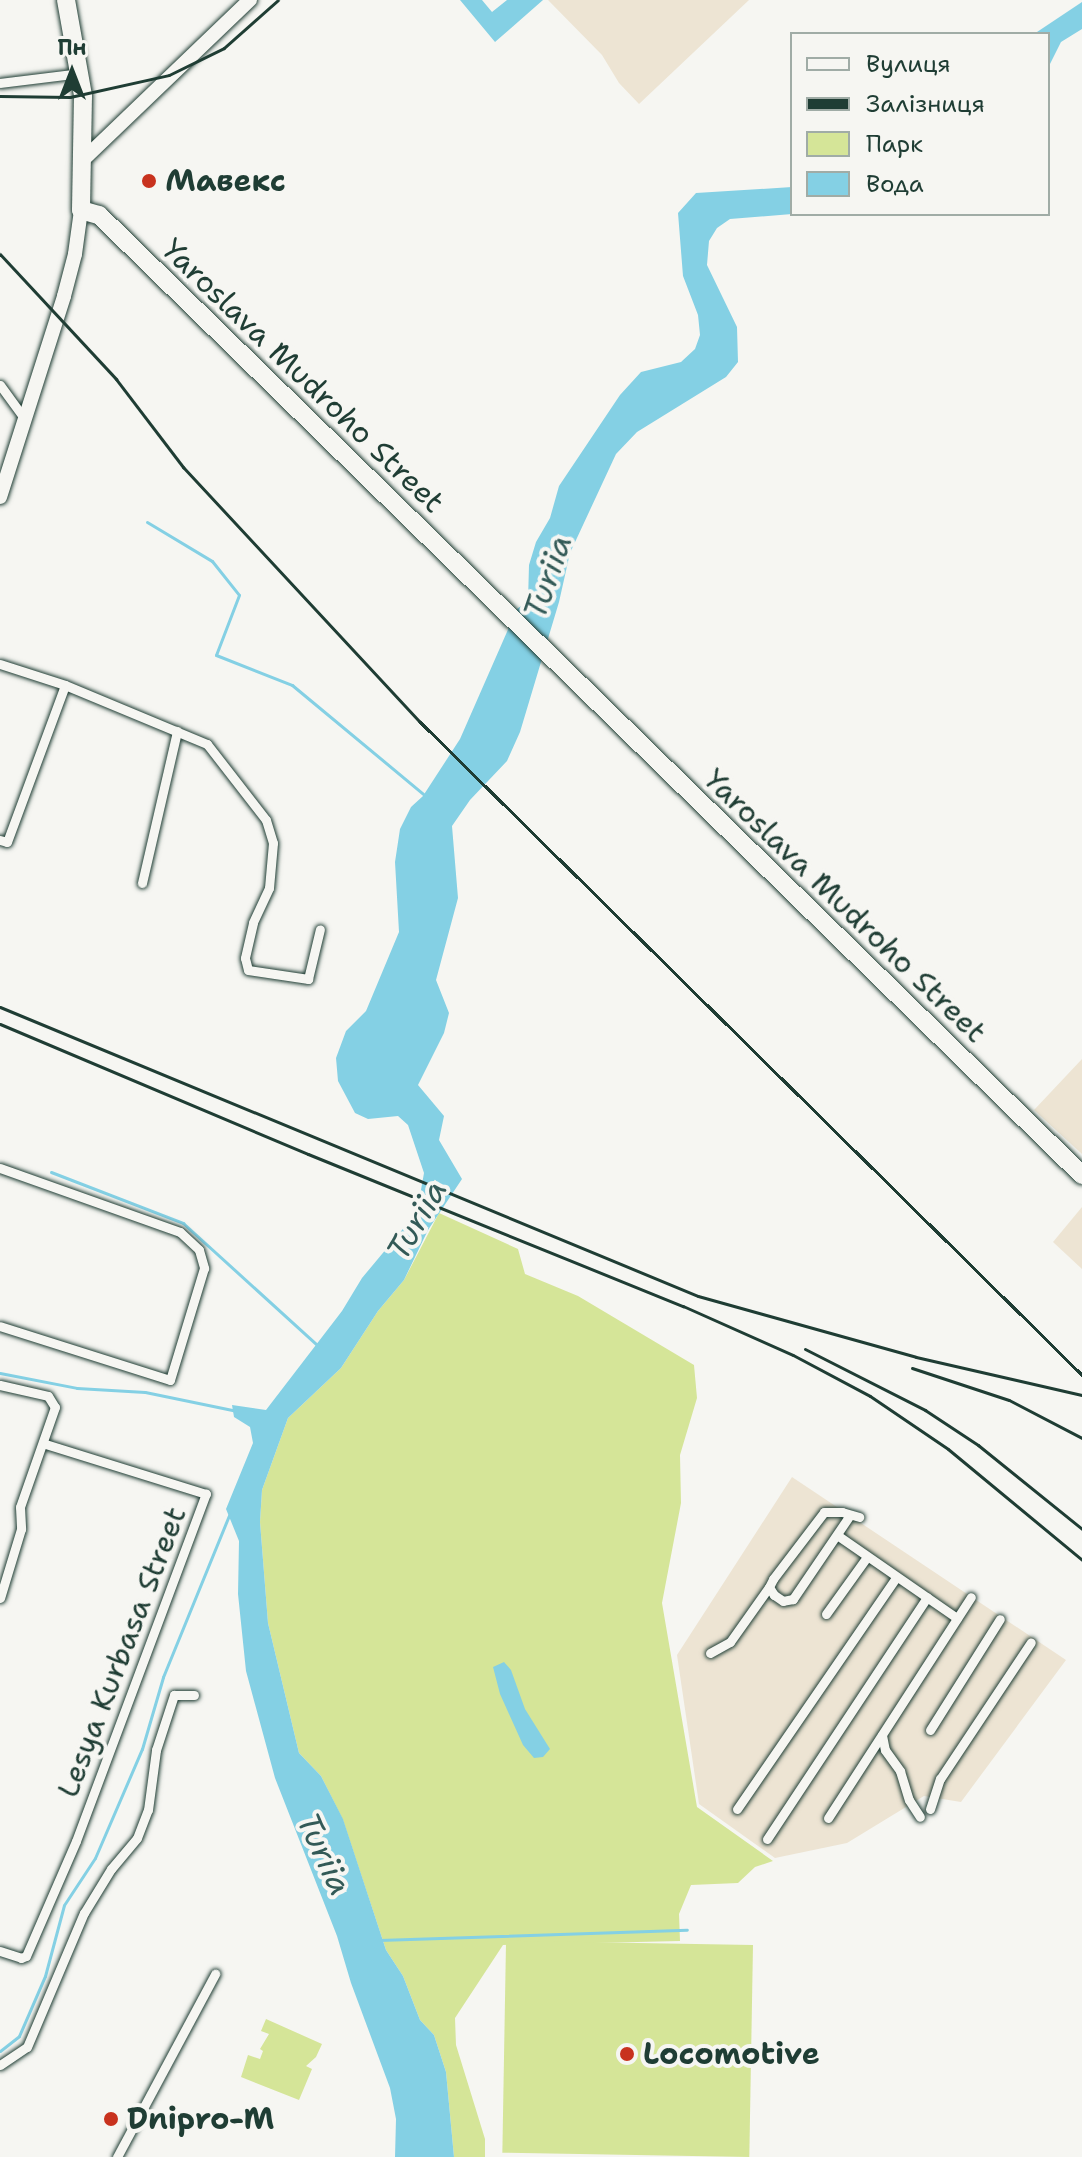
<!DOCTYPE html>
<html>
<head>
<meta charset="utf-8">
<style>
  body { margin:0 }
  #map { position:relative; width:1082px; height:2157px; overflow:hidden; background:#f6f6f2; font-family:"Shantell Sans",sans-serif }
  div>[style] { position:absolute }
  .built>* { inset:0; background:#ede4d3 }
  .green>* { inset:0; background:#d5e598; transform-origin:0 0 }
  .water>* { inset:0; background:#84d0e4 }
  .stream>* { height:3px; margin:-1.5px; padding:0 1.5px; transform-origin:1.5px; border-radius:1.5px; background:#84d0e4 }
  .roads { filter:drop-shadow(0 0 2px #1f3d34) drop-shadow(0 0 2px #1f3d34) }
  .street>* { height:9px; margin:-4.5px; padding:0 4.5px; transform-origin:4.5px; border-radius:4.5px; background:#f6f6f2 }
  .secondary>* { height:14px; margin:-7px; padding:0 7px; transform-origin:7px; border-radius:7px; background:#f6f6f2 }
  .primary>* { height:14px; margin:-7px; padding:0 7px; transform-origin:7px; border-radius:7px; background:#f6f6f2 }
  .highway>* { height:18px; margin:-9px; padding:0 9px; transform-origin:9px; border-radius:9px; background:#f6f6f2 }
  .rail>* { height:3px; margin:-1.5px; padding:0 1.5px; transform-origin:1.5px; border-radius:1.5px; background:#1f3d34 }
  .dots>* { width:22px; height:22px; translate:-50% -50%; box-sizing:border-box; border:4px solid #f6f6f2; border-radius:50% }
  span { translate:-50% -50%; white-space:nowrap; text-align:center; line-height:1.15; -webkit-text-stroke:8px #f6f6f2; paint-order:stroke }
  .poi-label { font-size:30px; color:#1f3d34; font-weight:700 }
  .left { translate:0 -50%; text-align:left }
  .street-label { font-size:30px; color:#1f3d34 }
  .water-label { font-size:32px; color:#335a57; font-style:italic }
  .legend { position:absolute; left:790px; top:32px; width:260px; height:184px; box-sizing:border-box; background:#f6f6f2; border:2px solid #a0aca6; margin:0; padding:10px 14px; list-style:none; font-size:24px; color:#1f3d34 }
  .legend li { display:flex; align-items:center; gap:16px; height:40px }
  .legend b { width:40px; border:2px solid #a0aca6 }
  .north { position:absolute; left:32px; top:32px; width:80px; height:80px; -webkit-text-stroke:6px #f6f6f2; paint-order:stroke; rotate:0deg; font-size:22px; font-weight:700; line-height:32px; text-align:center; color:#1f3d34 }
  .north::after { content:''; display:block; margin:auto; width:28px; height:36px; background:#1f3d34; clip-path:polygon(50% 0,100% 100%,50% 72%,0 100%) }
</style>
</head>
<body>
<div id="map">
  <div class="built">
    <div style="clip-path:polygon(548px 0,749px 0,639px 104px,619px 83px,602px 55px)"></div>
    <div style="clip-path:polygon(1082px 1059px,1082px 1154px,1034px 1110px)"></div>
    <div style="clip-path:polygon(1082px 1207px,1082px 1269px,1053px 1242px)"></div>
    <div style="clip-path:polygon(792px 1477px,1066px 1660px,961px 1802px,924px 1796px,847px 1843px,775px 1858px,699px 1804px,677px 1655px)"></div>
  </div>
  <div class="green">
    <div style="clip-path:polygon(439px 1213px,518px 1249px,525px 1274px,578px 1296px,694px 1365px,697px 1398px,680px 1455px,681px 1503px,662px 1603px,697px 1807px,773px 1861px,755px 1867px,738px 1883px,691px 1885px,679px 1914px,680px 1941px,503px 1945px,455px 2018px,456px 2045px,485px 2139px,485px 2157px,454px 2157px,446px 2072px,434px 2035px,420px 2020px,403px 1976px,386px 1950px,343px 1820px,321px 1776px,299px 1753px,268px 1623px,260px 1522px,262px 1490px,288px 1418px,341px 1368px,378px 1311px,404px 1280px)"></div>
    <div style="left:753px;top:1945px;width:212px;height:247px;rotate:91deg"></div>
    <div style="clip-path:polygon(266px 2019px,322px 2044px,316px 2057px,306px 2066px,312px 2069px,299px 2100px,241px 2077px,248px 2055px,260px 2059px,263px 2051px,260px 2049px,269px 2034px,261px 2031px)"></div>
  </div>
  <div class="water">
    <div style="clip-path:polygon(460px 0,482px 0,492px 12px,507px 0,543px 0,495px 42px)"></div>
    <div style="clip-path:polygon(1082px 2px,1082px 29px,1061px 42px,1048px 68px,1048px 34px,1034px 34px)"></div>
    <div style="clip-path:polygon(792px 187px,792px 214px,730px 219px,717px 228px,709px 241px,707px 265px,737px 327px,738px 362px,726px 377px,637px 432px,616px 454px,570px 553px,559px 602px,520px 732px,507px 761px,470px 800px,452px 826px,458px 898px,436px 980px,449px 1013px,444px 1033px,418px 1085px,444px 1116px,439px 1140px,462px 1179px,428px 1230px,404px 1280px,378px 1311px,341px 1368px,288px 1418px,262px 1490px,260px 1522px,268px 1623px,299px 1753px,321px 1776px,343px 1819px,386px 1950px,403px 1976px,420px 2020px,434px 2035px,446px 2072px,454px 2157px,395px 2157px,396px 2119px,390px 2088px,351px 1983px,337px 1936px,275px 1778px,246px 1671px,238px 1594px,239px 1541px,226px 1509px,253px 1443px,250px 1427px,234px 1417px,232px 1405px,266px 1410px,342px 1311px,362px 1278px,417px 1212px,424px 1173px,408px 1125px,398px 1116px,368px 1119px,355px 1113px,338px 1081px,336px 1058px,346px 1031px,366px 1011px,399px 932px,395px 862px,400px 829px,411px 807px,423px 796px,460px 739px,517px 609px,528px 601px,529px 565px,536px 542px,550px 518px,559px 486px,620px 395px,641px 372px,681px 362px,695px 349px,700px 335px,698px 315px,683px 276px,678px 213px,696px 193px)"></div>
    <div style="clip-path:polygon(504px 1662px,511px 1670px,525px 1709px,550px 1749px,543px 1757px,534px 1758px,523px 1745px,500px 1694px,493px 1667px)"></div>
  </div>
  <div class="stream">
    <div style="left:147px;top:522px;width:76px;rotate:31deg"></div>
    <div style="left:212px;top:561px;width:43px;rotate:51.5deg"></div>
    <div style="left:239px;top:595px;width:64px;rotate:111deg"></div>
    <div style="left:216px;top:655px;width:82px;rotate:21.5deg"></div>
    <div style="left:292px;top:685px;width:175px;rotate:39.7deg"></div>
    <div style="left:51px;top:1172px;width:142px;rotate:21.1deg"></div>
    <div style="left:183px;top:1223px;width:183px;rotate:42.3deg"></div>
    <div style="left:0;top:1373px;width:78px;rotate:11deg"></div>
    <div style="left:77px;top:1388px;width:68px;rotate:3.4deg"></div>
    <div style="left:145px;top:1392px;width:94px;rotate:11.7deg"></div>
    <div style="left:379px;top:1940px;width:308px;rotate:-1.9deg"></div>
    <div style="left:0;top:2051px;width:24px;rotate:-38deg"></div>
    <div style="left:19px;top:2036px;width:65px;rotate:-66.6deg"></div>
    <div style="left:45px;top:1976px;width:73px;rotate:-75deg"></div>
    <div style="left:64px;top:1905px;width:56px;rotate:-56.6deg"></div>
    <div style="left:95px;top:1858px;width:119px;rotate:-66.7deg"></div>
    <div style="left:142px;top:1749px;width:75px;rotate:-73.7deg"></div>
    <div style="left:163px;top:1677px;width:175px;rotate:-67.8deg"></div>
  </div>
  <div class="roads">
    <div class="street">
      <div style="left:0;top:83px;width:81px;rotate:-7.1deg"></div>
      <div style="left:0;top:385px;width:41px;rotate:54deg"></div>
      <div style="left:0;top:664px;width:68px;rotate:17.9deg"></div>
      <div style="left:65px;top:685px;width:154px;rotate:22.6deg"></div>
      <div style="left:207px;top:744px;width:96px;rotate:52.2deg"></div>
      <div style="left:266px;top:820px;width:24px;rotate:73deg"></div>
      <div style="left:273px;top:843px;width:45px;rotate:95.1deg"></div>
      <div style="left:269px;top:888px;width:38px;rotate:115deg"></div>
      <div style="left:253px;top:923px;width:36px;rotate:103deg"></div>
      <div style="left:245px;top:958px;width:12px;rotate:76deg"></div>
      <div style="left:248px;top:970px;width:61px;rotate:8.5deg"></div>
      <div style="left:308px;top:979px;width:51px;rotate:-76.5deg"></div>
      <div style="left:0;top:840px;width:7px;rotate:16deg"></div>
      <div style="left:7px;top:842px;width:167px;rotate:-69.7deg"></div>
      <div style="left:142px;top:883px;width:156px;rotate:-77deg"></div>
      <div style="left:0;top:1168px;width:191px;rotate:19.6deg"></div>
      <div style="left:180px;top:1232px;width:26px;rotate:43deg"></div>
      <div style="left:199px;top:1250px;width:19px;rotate:74deg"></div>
      <div style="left:204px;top:1268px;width:117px;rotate:106.9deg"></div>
      <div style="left:170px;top:1380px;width:178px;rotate:-162.4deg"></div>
      <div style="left:0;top:1385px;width:49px;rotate:12.9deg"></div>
      <div style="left:48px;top:1396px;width:13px;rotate:58deg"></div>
      <div style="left:55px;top:1407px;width:106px;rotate:109.3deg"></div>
      <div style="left:20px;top:1507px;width:22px;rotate:87deg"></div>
      <div style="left:21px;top:1529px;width:72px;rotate:106.9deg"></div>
      <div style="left:850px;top:1515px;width:102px;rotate:124.2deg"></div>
      <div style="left:793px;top:1599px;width:10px;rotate:169deg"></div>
      <div style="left:783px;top:1601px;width:11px;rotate:-146deg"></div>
      <div style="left:774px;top:1595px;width:9px;rotate:-122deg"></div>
      <div style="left:769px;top:1587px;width:9px;rotate:-63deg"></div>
      <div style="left:773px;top:1579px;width:84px;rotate:-52.7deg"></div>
      <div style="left:824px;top:1512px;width:18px"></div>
      <div style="left:842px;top:1512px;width:18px;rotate:16deg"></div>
      <div style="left:837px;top:1535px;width:146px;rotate:34.7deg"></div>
      <div style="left:826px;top:1614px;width:70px;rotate:-54.3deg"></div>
      <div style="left:710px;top:1653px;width:23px;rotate:-29deg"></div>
      <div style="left:730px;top:1642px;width:67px;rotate:-54.7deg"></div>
      <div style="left:930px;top:1730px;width:131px;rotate:-57.8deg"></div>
      <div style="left:882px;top:1735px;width:15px;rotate:79deg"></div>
      <div style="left:885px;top:1750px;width:26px;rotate:54deg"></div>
      <div style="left:900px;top:1771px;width:30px;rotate:73deg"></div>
      <div style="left:909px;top:1800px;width:20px;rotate:57deg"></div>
      <div style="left:737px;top:1809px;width:280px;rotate:-55.5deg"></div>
      <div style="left:930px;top:1809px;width:32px;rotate:-72deg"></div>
      <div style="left:940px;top:1779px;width:164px;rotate:-56.4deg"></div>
      <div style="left:828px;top:1818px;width:263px;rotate:-57.1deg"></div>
      <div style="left:767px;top:1839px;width:290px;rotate:-56.5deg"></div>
      <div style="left:0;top:1951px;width:22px;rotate:18deg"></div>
      <div style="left:21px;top:1958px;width:5px;rotate:-22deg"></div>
      <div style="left:26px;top:1956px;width:125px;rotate:-66.5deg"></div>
      <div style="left:76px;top:1841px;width:371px;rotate:-69.5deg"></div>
      <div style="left:206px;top:1494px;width:169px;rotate:-162.7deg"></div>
      <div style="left:0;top:2065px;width:32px;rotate:-34deg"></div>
      <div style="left:27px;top:2047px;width:146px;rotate:-67deg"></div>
      <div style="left:84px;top:1913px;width:52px;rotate:-58.5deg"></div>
      <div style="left:111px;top:1869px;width:40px;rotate:-50deg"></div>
      <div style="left:137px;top:1838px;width:30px;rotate:-69deg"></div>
      <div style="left:148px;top:1810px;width:61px;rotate:-82.4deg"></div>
      <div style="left:156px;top:1750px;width:58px;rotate:-71.9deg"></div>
      <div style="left:174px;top:1695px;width:20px"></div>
      <div style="left:117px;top:2157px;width:208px;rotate:-61.8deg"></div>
    </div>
    <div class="secondary">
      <div style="left:84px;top:159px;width:230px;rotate:-43.8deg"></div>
    </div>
    <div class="primary">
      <div style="left:0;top:497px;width:211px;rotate:-72.3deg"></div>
      <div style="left:64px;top:296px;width:43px;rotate:-75.3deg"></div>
      <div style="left:75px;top:254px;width:44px;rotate:-82.2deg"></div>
    </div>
    <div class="highway">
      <div style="left:66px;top:0;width:97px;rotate:79.9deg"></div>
      <div style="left:83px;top:95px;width:115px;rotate:91deg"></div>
      <div style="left:81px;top:210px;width:19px;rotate:16deg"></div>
      <div style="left:99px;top:215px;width:1374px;rotate:44.32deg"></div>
    </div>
  </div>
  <div class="rail">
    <div style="left:0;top:96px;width:70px;rotate:0.8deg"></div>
    <div style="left:70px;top:97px;width:101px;rotate:-12.5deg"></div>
    <div style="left:169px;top:75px;width:61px;rotate:-26.1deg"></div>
    <div style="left:224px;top:48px;width:72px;rotate:-41.6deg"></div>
    <div style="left:0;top:254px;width:171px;rotate:47.1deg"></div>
    <div style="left:116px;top:379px;width:111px;rotate:52.7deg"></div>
    <div style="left:183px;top:467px;width:348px;rotate:47.1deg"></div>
    <div style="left:420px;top:722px;width:930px;rotate:44.61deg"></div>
    <div style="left:0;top:1007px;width:755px;rotate:22.49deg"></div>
    <div style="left:698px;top:1296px;width:226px;rotate:15.6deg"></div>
    <div style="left:916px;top:1357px;width:170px;rotate:12.9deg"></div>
    <div style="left:0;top:1024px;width:334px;rotate:22.9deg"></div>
    <div style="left:308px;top:1154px;width:405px;rotate:22.1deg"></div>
    <div style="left:683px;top:1306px;width:120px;rotate:24deg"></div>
    <div style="left:793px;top:1355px;width:87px;rotate:28deg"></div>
    <div style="left:870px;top:1396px;width:94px;rotate:34.2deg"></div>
    <div style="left:948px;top:1449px;width:174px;rotate:39.6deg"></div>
    <div style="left:805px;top:1349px;width:135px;rotate:26.9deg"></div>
    <div style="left:925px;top:1410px;width:64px;rotate:33.4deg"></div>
    <div style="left:978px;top:1445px;width:134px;rotate:38.9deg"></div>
    <div style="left:912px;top:1368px;width:102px;rotate:18.3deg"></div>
    <div style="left:1009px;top:1400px;width:82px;rotate:27.5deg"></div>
  </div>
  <div class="dots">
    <div style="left:149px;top:181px;background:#c8321e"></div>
    <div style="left:627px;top:2054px;background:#c8321e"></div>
    <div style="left:111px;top:2119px;background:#c8321e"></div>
  </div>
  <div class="poi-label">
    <span class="left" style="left:165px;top:181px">Мавекс</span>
    <span class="left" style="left:643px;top:2054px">Locomotive</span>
    <span class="left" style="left:127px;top:2119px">Dnipro-M</span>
  </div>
  <div class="street-label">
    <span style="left:303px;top:376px;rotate:44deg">Yaroslava Mudroho Street</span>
    <span style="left:845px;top:906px;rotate:44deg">Yaroslava Mudroho Street</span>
    <span style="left:122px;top:1652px;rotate:-69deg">Lesya Kurbasa Street</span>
  </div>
  <div class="water-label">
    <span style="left:548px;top:577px;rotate:-71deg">Turiia</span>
    <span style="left:417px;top:1220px;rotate:-60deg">Turiia</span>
    <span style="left:324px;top:1854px;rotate:65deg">Turiia</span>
  </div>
  <ul class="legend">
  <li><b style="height:10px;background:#f6f6f2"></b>Вулиця</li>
  <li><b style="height:10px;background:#1f3d34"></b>Залізниця</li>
  <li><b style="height:22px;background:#d5e598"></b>Парк</li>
  <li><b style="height:22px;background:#84d0e4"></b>Вода</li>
  </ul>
  <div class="north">Пн</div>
</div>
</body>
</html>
